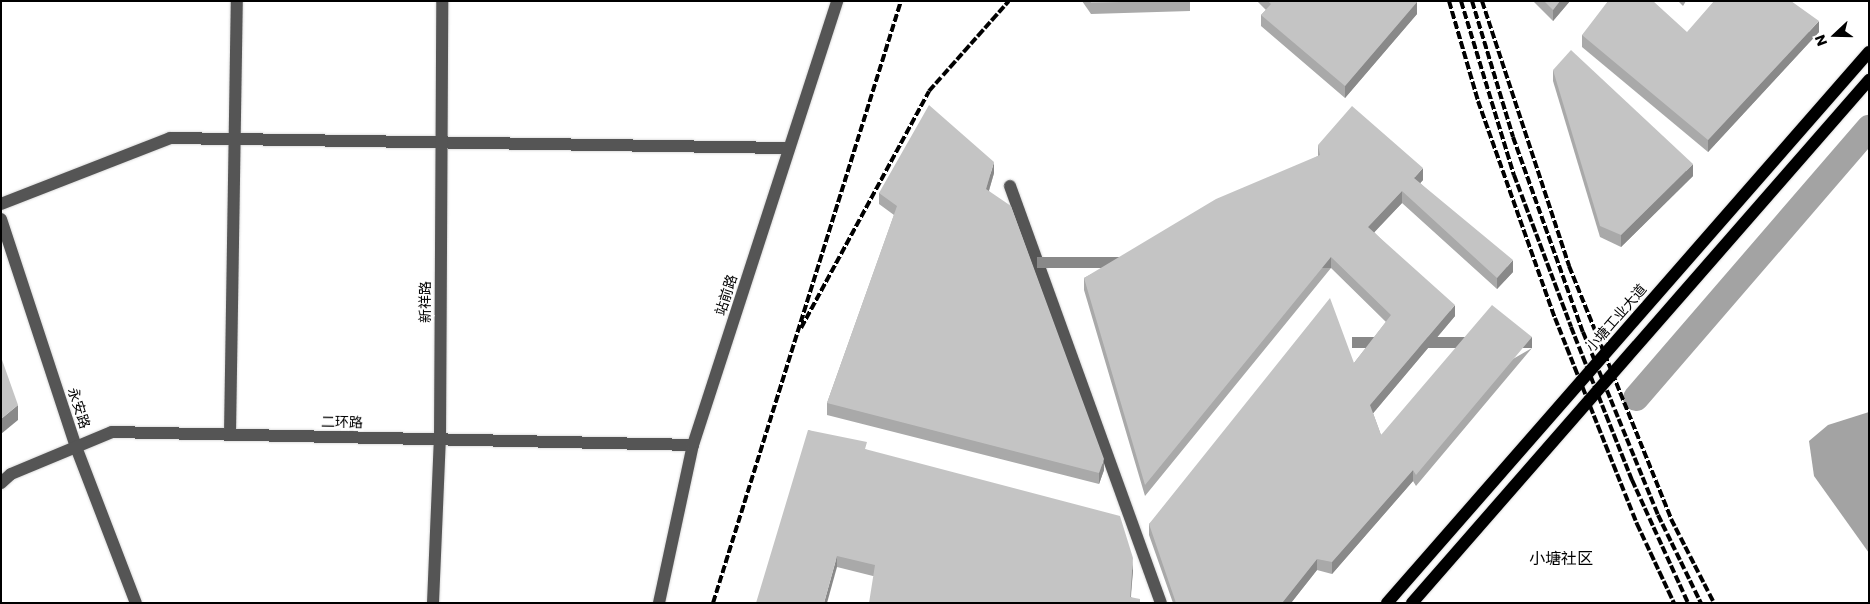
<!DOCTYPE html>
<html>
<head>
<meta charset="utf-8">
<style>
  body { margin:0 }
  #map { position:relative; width:1870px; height:604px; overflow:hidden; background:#fff; font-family:Poppins,"Noto Sans SC",sans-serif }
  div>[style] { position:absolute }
  .water>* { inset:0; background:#a3a3a3 }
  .river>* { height:26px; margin:-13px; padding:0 13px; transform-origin:13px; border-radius:13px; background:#a3a3a3 }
  .roads { filter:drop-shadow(0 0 1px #dbdbdb) drop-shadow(0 0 1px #dbdbdb) }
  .minor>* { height:12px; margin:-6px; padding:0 6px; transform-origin:6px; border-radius:6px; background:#555 }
  .major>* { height:12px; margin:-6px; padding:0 6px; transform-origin:6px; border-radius:6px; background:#000 }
  .rail>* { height:4px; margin-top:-2px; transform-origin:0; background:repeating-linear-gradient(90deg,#000 0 8px,transparent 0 10.5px) }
  .wall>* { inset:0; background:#a9a9a9 }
  .shaded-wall>* { inset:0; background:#898989; transform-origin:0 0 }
  .building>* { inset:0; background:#c4c4c4 }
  span { translate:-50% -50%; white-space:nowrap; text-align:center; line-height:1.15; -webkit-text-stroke:4.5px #fff; paint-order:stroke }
  .street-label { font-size:14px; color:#000 }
  .quarter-label { font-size:16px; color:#000 }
  .frame { position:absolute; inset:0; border:2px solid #000; pointer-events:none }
  .north { position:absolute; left:1810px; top:10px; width:50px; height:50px; -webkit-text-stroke:4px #fff; paint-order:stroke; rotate:249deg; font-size:14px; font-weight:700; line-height:20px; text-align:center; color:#000 }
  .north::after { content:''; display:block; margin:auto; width:18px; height:22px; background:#000; clip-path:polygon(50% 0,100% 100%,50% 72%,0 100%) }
</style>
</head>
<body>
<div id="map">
  <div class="water">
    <div style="clip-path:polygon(1869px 412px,1869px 553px,1814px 476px,1809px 441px,1828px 425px)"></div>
  </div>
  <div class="river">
    <div style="left:1636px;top:398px;width:357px;rotate:-49.2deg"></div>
  </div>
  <div class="roads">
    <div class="minor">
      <div style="left:1010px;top:186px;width:443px;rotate:70.1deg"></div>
      <div style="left:1px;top:204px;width:181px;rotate:-21.3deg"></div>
      <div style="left:170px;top:138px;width:619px;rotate:0.93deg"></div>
      <div style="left:1px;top:219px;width:240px;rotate:71.8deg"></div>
      <div style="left:76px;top:447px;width:167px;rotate:69deg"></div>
      <div style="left:230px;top:434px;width:433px;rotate:-89.1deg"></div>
      <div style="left:1px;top:483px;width:13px;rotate:-42deg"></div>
      <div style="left:11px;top:474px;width:109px;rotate:-22.6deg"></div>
      <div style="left:112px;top:432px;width:581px;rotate:1.28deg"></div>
      <div style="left:433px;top:603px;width:164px;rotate:-87.6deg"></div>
      <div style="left:440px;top:439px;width:438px;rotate:-89.7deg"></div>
      <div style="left:659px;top:603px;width:162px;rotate:-77.9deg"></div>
      <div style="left:693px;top:445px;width:467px;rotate:-72deg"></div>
    </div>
    <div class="major">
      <div style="left:1387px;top:603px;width:732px;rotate:-48.82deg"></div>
      <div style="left:1412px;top:603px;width:695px;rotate:-48.85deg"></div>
    </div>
  </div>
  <div class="rail">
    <div style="left:1449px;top:1px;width:104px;rotate:73.8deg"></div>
    <div style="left:1478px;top:101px;width:230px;rotate:70.5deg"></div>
    <div style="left:1555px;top:318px;width:222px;rotate:68.3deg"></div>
    <div style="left:1637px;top:524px;width:87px;rotate:64.9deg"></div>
    <div style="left:1461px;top:1px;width:182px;rotate:73.1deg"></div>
    <div style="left:1514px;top:175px;width:162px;rotate:69.4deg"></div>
    <div style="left:1571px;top:327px;width:165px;rotate:68.3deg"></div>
    <div style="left:1632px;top:480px;width:135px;rotate:65.5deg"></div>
    <div style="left:1472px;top:1px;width:142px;rotate:73.2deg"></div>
    <div style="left:1513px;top:137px;width:207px;rotate:70.3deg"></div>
    <div style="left:1583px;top:332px;width:198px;rotate:67.7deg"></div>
    <div style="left:1658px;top:515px;width:98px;rotate:64deg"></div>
    <div style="left:1482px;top:1px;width:279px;rotate:71.8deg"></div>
    <div style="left:1569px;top:266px;width:273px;rotate:68deg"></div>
    <div style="left:1671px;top:519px;width:94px;rotate:62.9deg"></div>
    <div style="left:801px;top:328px;width:269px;rotate:-61.6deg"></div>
    <div style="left:929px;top:91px;width:120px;rotate:-48.4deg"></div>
    <div style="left:713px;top:603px;width:631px;rotate:-72.66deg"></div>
  </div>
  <div class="wall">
    <div style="clip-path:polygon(1082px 1px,1190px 1px,1190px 11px,1091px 14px)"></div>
    <div style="clip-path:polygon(1257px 1px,1417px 1px,1417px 14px,1345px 98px,1261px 26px,1261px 15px,1266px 10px)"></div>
    <div style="clip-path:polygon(1533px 1px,1570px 1px,1553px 21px)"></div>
    <div style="clip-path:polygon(1678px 1px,1686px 1px,1683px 6px)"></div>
    <div style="clip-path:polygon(1687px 32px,1819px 32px,1708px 152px,1582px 47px,1582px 35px)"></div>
    <div style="clip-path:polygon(1553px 70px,1693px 176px,1621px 247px,1600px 237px,1553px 81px)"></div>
    <div style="clip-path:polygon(1318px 145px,1423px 180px,1420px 183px,1513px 272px,1497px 289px,1402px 203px,1374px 232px,1455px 316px,1373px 413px,1381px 435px,1532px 348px,1416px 486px,1413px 481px,1332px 574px,1317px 570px,1291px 603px,1173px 603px,1149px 535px,1149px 524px,1354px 363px,1386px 322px,1331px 268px,1145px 496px,1084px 290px,1084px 278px,1318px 156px)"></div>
    <div style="clip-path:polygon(994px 173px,989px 191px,1104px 470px,1099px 484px,827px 415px,827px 403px,894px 215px,879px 204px,879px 193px)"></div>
    <div style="clip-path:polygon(808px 430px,867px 450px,1133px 570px,1131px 597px,1140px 603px,873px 576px,837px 567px)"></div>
  </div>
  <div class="shaded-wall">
    <div style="clip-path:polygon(1560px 1px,1570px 1px,1553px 21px,1553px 10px)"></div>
    <div style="clip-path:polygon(1417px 2px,1417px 14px,1345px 98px,1345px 86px)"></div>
    <div style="clip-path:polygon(1819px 21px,1819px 32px,1708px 152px,1708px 140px)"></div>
    <div style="clip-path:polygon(994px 162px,994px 173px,986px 200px,986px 189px)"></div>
    <div style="clip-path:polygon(1693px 164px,1693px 176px,1621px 247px,1621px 235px)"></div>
    <div style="clip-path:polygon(1423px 168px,1423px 180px,1414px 190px,1414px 178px)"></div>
    <div style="clip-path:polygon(1402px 191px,1402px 203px,1368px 239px,1368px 227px)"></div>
    <div style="left:1331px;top:257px;width:11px;height:294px;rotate:90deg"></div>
    <div style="clip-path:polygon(1513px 260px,1513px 272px,1497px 289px,1497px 278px)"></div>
    <div style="clip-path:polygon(1455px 305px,1455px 316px,1370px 417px,1370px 405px)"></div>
    <div style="left:1532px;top:337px;width:11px;height:180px;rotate:90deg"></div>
    <div style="clip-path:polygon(18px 405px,18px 420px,1px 434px,1px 419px)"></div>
    <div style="clip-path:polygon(1104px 459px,1104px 470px,1099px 484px,1099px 473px)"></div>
    <div style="clip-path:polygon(1413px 470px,1413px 481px,1332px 574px,1332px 562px)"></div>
    <div style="clip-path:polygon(837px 556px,837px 567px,827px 603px,824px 603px)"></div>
    <div style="clip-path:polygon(1133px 558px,1133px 570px,1130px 603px)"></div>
    <div style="clip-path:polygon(1317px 559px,1317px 570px,1291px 603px,1282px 603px)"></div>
  </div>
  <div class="building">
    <div style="clip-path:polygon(1090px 1px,1152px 1px,1091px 3px)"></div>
    <div style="clip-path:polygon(1268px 1px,1417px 1px,1417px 2px,1345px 86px,1261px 15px,1271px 4px)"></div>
    <div style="clip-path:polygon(1544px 1px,1560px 1px,1553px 10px)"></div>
    <div style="clip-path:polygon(1608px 1px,1653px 1px,1687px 32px,1714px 1px,1791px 1px,1819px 21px,1708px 140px,1582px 35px)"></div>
    <div style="clip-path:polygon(1571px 50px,1693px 164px,1621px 235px,1600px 226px,1553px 70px)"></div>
    <div style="clip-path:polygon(929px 105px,994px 162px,986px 189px,1011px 206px,1104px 459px,1099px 473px,827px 403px,897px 206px,879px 193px)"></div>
    <div style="clip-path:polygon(1352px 106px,1423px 168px,1414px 178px,1513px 260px,1497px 278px,1402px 191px,1368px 227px,1455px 305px,1370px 405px,1381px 435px,1492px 305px,1532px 337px,1416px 475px,1413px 470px,1332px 562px,1317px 559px,1282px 603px,1176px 603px,1149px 524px,1330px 298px,1354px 363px,1391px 315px,1331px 257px,1145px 485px,1084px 278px,1216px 199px,1320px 155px,1318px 145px)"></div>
    <div style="clip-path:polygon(1px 357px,18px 405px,1px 419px)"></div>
    <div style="clip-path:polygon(808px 430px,867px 442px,865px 449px,1120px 516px,1133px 558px,1130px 597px,1140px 599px,1140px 603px,869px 603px,875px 565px,837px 556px,824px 603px,756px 603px)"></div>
  </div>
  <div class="street-label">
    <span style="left:726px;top:295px;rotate:-72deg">站前路</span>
    <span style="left:425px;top:302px;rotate:-90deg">新祥路</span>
    <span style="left:1616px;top:318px;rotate:-49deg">小塘工业大道</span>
    <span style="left:79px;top:408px;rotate:72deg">永安路</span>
    <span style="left:342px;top:422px;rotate:1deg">二环路</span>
  </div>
  <div class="quarter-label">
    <span style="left:1561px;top:559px">小塘社区</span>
  </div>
  <div class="frame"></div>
  <div class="north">N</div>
</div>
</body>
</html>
